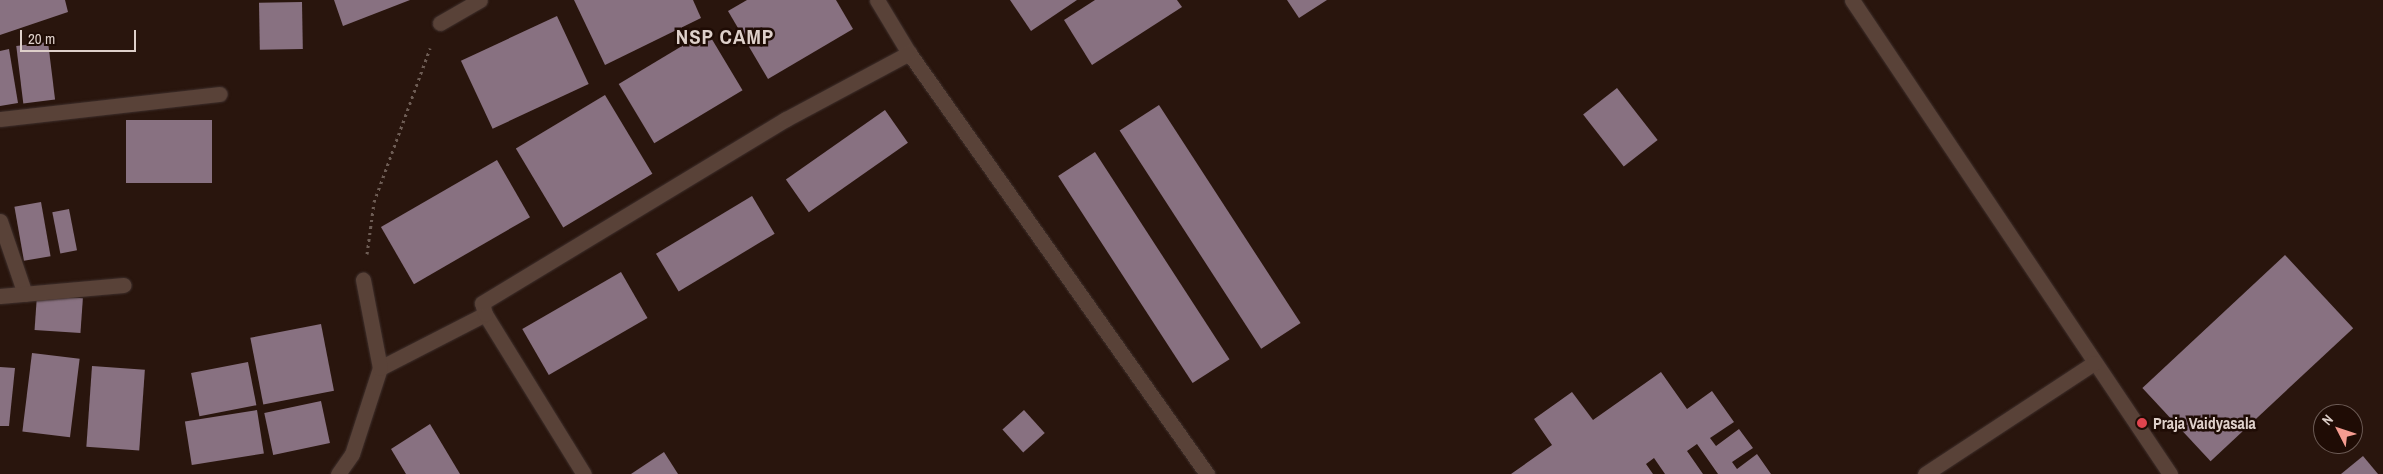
<!DOCTYPE html>
<html>
<head>
<meta charset="utf-8">
<style>
  body { margin:0 }
  #map { position:relative; width:2383px; height:474px; overflow:hidden; background:#29150d; font-family:"Archivo Narrow",sans-serif }
  div>[style] { position:absolute }
  .building>* { inset:0; background:#887181; transform-origin:0 0 }
  .path>* { height:3px; margin-top:-1.5px; transform-origin:0; background:repeating-linear-gradient(90deg,#6d5c54 0 2.5px,transparent 0 6.5px) }
  .roads { filter:drop-shadow(0 0 1px #3e2f2c) drop-shadow(0 0 1px #3e2f2c) }
  .street>* { height:15px; margin:-7.5px; padding:0 7.5px; transform-origin:7.5px; border-radius:7.5px; background:#594238 }
  .dots>* { width:14px; height:14px; translate:-50% -50%; box-sizing:border-box; border:2px solid #1f0c05; border-radius:50% }
  span { translate:-50% -50%; white-space:nowrap; text-align:center; line-height:1.15; -webkit-text-stroke:5px #1f0c05; paint-order:stroke }
  .poi-label { font-size:16px; color:#ded0ca; font-weight:700 }
  .left { translate:0 -50%; text-align:left }
  .district-label { font-size:21px; color:#ded0ca; font-weight:700; letter-spacing:1px }
  .north { position:absolute; left:2313px; top:404px; width:50px; height:50px; box-sizing:border-box; background:#1f0c05; border:1px solid #6b5a54; border-radius:50%; rotate:311deg; font-size:14px; font-weight:700; line-height:20px; text-align:center; color:#ded0ca }
  .north::after { content:''; display:block; margin:auto; width:18px; height:22px; background:#f59c91; clip-path:polygon(50% 0,100% 100%,50% 72%,0 100%) }
  .scale { position:absolute; left:20px; top:30px; width:116px; height:22px; box-sizing:border-box; border:2px solid #ded0ca; border-top:0; padding-left:6px; font-size:15px; line-height:18px; white-space:nowrap; color:#ded0ca; -webkit-text-stroke:4px #1f0c05; paint-order:stroke }
</style>
</head>
<body>
<div id="map">
  <div class="building">
    <div style="clip-path:polygon(0 0,65px 0,68px 12px,0 35px)"></div>
    <div style="clip-path:polygon(334px 0,410px 0,343px 26px)"></div>
    <div style="clip-path:polygon(574px 0,693px 0,701px 18px,605px 65px)"></div>
    <div style="clip-path:polygon(747px 0,836px 0,853px 29px,768px 79px,728px 11px)"></div>
    <div style="clip-path:polygon(1010px 0,1077px 0,1031px 31px)"></div>
    <div style="clip-path:polygon(1095px 0,1177px 0,1182px 7px,1092px 65px,1064px 20px)"></div>
    <div style="clip-path:polygon(1287px 0,1327px 0,1299px 18px)"></div>
    <div style="left:302px;top:2px;width:47px;height:43px;rotate:89deg"></div>
    <div style="left:557px;top:16px;width:75px;height:106px;rotate:65deg"></div>
    <div style="left:707px;top:31px;width:69px;height:103px;rotate:59deg"></div>
    <div style="left:48px;top:42px;width:58px;height:32px;rotate:83deg"></div>
    <div style="clip-path:polygon(9px 49px,18px 103px,0 106px,0 51px)"></div>
    <div style="left:1617px;top:88px;width:66px;height:43px;rotate:52deg"></div>
    <div style="left:605px;top:95px;width:92px;height:104px;rotate:59deg"></div>
    <div style="left:1159px;top:105px;width:260px;height:47px;rotate:57deg"></div>
    <div style="left:885px;top:110px;width:40px;height:121px;rotate:55deg"></div>
    <div style="left:212px;top:120px;width:63px;height:86px;rotate:90deg"></div>
    <div style="left:1095px;top:152px;width:247px;height:44px;rotate:57deg"></div>
    <div style="left:497px;top:160px;width:66px;height:134px;rotate:60deg"></div>
    <div style="left:752px;top:196px;width:44px;height:112px;rotate:59deg"></div>
    <div style="left:41px;top:202px;width:55px;height:27px;rotate:80deg"></div>
    <div style="left:69px;top:209px;width:42px;height:17px;rotate:79deg"></div>
    <div style="left:2285px;top:255px;width:100px;height:195px;rotate:47deg"></div>
    <div style="left:621px;top:272px;width:53px;height:114px;rotate:60deg"></div>
    <div style="left:37px;top:295px;width:46px;height:35px;rotate:4deg"></div>
    <div style="left:321px;top:324px;width:68px;height:72px;rotate:79deg"></div>
    <div style="left:32px;top:353px;width:48px;height:79px;rotate:7deg"></div>
    <div style="left:248px;top:362px;width:44px;height:58px;rotate:79deg"></div>
    <div style="left:92px;top:366px;width:53px;height:81px;rotate:4deg"></div>
    <div style="clip-path:polygon(0 367px,15px 368px,9px 426px,0 426px)"></div>
    <div style="clip-path:polygon(1661px 372px,1687px 409px,1712px 391px,1734px 422px,1710px 438px,1716px 446px,1739px 429px,1753px 448px,1732px 462px,1737px 469px,1757px 454px,1771px 474px,1718px 474px,1697px 444px,1687px 451px,1703px 474px,1665px 474px,1654px 458px,1646px 464px,1653px 474px,1511px 474px,1552px 445px,1534px 419px,1572px 392px,1593px 420px)"></div>
    <div style="left:321px;top:401px;width:43px;height:58px;rotate:78deg"></div>
    <div style="left:257px;top:410px;width:44px;height:73px;rotate:81deg"></div>
    <div style="left:1024px;top:410px;width:31px;height:29px;rotate:48deg"></div>
    <div style="clip-path:polygon(430px 424px,460px 474px,406px 474px,391px 449px)"></div>
    <div style="clip-path:polygon(664px 452px,678px 474px,631px 474px)"></div>
    <div style="clip-path:polygon(2363px 456px,2378px 474px,2341px 474px)"></div>
  </div>
  <div class="path">
    <div style="left:367px;top:254px;width:52px;rotate:-82.3deg"></div>
    <div style="left:374px;top:202px;width:164px;rotate:-70deg"></div>
  </div>
  <div class="roads">
    <div class="street">
      <div style="left:877px;top:0;width:62px;rotate:58.9deg"></div>
      <div style="left:909px;top:53px;width:516px;rotate:54.71deg"></div>
      <div style="left:1852px;top:0;width:571px;rotate:56.14deg"></div>
      <div style="left:440px;top:23px;width:46px;rotate:-29.9deg"></div>
      <div style="left:0;top:119px;width:221px;rotate:-6.5deg"></div>
      <div style="left:0;top:221px;width:77px;rotate:71.1deg"></div>
      <div style="left:0;top:296px;width:124px;rotate:-5.1deg"></div>
      <div style="left:485px;top:314px;width:188px;rotate:58.3deg"></div>
      <div style="left:380px;top:368px;width:118px;rotate:-27.2deg"></div>
      <div style="left:485px;top:314px;width:11px;rotate:-105deg"></div>
      <div style="left:482px;top:303px;width:355px;rotate:-31.2deg"></div>
      <div style="left:786px;top:119px;width:140px;rotate:-28.2deg"></div>
      <div style="left:338px;top:474px;width:24px;rotate:-55deg"></div>
      <div style="left:352px;top:454px;width:90px;rotate:-72deg"></div>
      <div style="left:380px;top:368px;width:90px;rotate:-100.9deg"></div>
      <div style="left:1925px;top:474px;width:202px;rotate:-33.3deg"></div>
    </div>
  </div>
  <div class="dots">
    <div style="left:2142px;top:423px;background:#e0444e"></div>
  </div>
  <div class="poi-label">
    <span class="left" style="left:2153px;top:423px">Praja Vaidyasala</span>
  </div>
  <div class="district-label">
    <span style="left:725px;top:37px">NSP CAMP</span>
  </div>
  <div class="north">N</div>
  <div class="scale">20 m</div>
</div>
</body>
</html>
